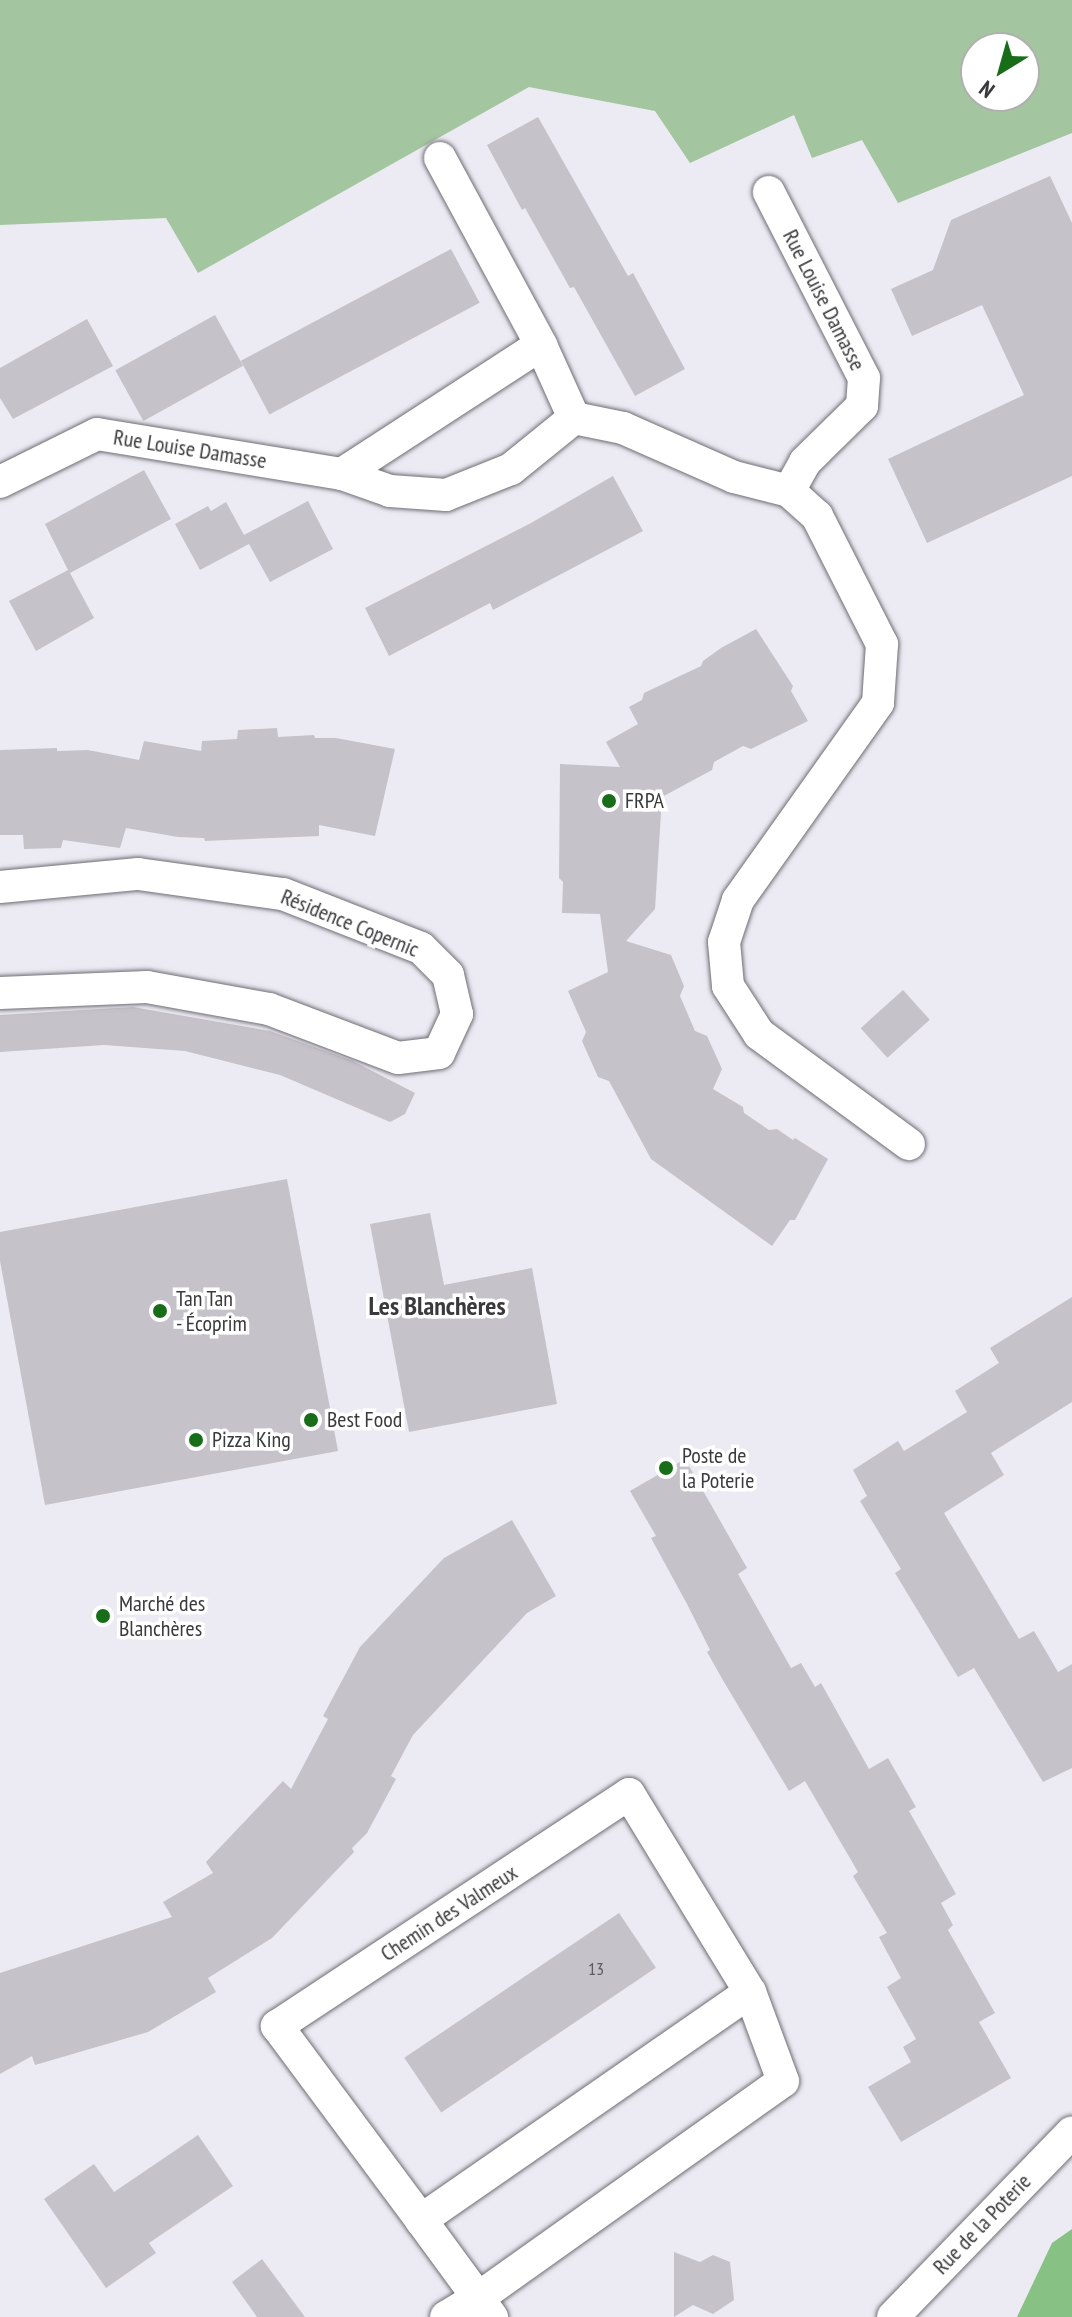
<!DOCTYPE html>
<html>
<head>
<meta charset="utf-8">
<style>
  body { margin:0 }
  #map { position:relative; width:1072px; height:2317px; overflow:hidden; background:#eceaf2; font-family:"PT Sans Narrow",sans-serif }
  div>[style] { position:absolute }
  .green>* { inset:0; background:#a3c59f }
  .forest>* { inset:0; background:#88c184 }
  .building>* { inset:0; background:#c5c2ca; transform-origin:0 0 }
  .roads { filter:drop-shadow(0 0 2px #6f6d75) drop-shadow(0 0 2px #6f6d75) }
  .street>* { height:32px; margin:-16px; padding:0 16px; transform-origin:16px; border-radius:16px; background:#fff }
  .dots>* { width:22px; height:22px; translate:-50% -50%; box-sizing:border-box; border:4px solid #fff; border-radius:50% }
  span { translate:-50% -50%; white-space:nowrap; text-align:center; line-height:1.15; -webkit-text-stroke:7px #fff; paint-order:stroke }
  .number-label { font-size:18px; color:#5d5b60 }
  .number-label span { -webkit-text-stroke-width:0 }
  .street-label { font-size:22px; color:#3a393c }
  .poi-label { font-size:22px; color:#3a393c }
  .left { translate:0 -50%; text-align:left }
  .quarter-label { font-size:26px; color:#3a393c; font-weight:700 }
  .north { position:absolute; left:960px; top:32px; width:80px; height:80px; box-sizing:border-box; background:#fff; border:2px solid #b0b0b1; border-radius:50%; rotate:217deg; font-size:22px; font-weight:700; line-height:32px; text-align:center; color:#3a393c }
  .north::after { content:''; display:block; margin:auto; width:28px; height:36px; background:#186e18; clip-path:polygon(50% 0,100% 100%,50% 72%,0 100%) }
</style>
</head>
<body>
<div id="map">
  <div class="green">
    <div style="clip-path:polygon(evenodd,0 0,1072px 0,1072px 133px,898px 203px,862px 140px,812px 158px,794px 115px,690px 163px,655px 111px,529px 87px,198px 273px,166px 218px,0 225px,0 0,1024px 48px,1024px 96px,976px 96px,976px 48px,1024px 48px)"></div>
  </div>
  <div class="forest">
    <div style="clip-path:polygon(1072px 2229px,1072px 2317px,1017px 2317px,1052px 2243px)"></div>
  </div>
  <div class="building">
    <div style="clip-path:polygon(538px 117px,628px 276px,633px 273px,685px 369px,635px 396px,574px 287px,570px 288px,525px 208px,522px 210px,487px 145px)"></div>
    <div style="clip-path:polygon(1050px 176px,1072px 223px,1072px 476px,927px 543px,888px 459px,1024px 395px,982px 305px,912px 336px,891px 289px,933px 270px,951px 220px)"></div>
    <div style="left:451px;top:249px;width:61px;height:238px;rotate:62deg"></div>
    <div style="left:215px;top:315px;width:58px;height:114px;rotate:61deg"></div>
    <div style="clip-path:polygon(87px 319px,113px 366px,13px 419px,0 398px,0 368px)"></div>
    <div style="clip-path:polygon(144px 470px,171px 519px,70px 573px,94px 618px,36px 651px,9px 601px,68px 570px,45px 524px)"></div>
    <div style="clip-path:polygon(613px 476px,643px 531px,493px 610px,490px 603px,389px 656px,365px 608px,531px 523px)"></div>
    <div style="clip-path:polygon(308px 501px,333px 549px,270px 582px,249px 544px,200px 570px,175px 524px,208px 506px,211px 511px,226px 502px,244px 535px)"></div>
    <div style="clip-path:polygon(756px 629px,793px 686px,791px 691px,808px 721px,751px 749px,743px 746px,714px 762px,712px 770px,662px 797px,655px 909px,626px 941px,671px 955px,684px 986px,680px 996px,695px 1031px,707px 1036px,722px 1069px,713px 1089px,743px 1107px,744px 1113px,769px 1130px,777px 1129px,793px 1140px,795px 1138px,828px 1159px,795px 1220px,790px 1220px,772px 1246px,651px 1159px,609px 1081px,598px 1077px,582px 1041px,586px 1032px,568px 991px,608px 972px,600px 914px,562px 913px,563px 882px,559px 878px,560px 764px,620px 767px,606px 742px,638px 724px,629px 707px,642px 700px,644px 693px,701px 666px,703px 661px,721px 648px)"></div>
    <div style="clip-path:polygon(277px 728px,278px 737px,314px 735px,315px 738px,336px 738px,395px 749px,375px 836px,319px 825px,319px 836px,205px 841px,204px 838px,178px 837px,126px 828px,120px 848px,63px 840px,61px 848px,24px 849px,23px 835px,0 835px,0 750px,57px 748px,57px 751px,88px 750px,139px 760px,144px 741px,201px 751px,202px 741px,237px 739px,238px 730px)"></div>
    <div style="left:903px;top:990px;width:40px;height:57px;rotate:48deg"></div>
    <div style="clip-path:polygon(133px 1007px,270px 1031px,353px 1061px,415px 1093px,405px 1114px,390px 1122px,280px 1075px,185px 1051px,104px 1045px,0 1052px,0 1015px)"></div>
    <div style="clip-path:polygon(287px 1179px,338px 1451px,45px 1505px,0 1261px,0 1232px)"></div>
    <div style="clip-path:polygon(430px 1213px,444px 1285px,532px 1268px,557px 1404px,409px 1432px,370px 1224px)"></div>
    <div style="clip-path:polygon(1072px 1297px,1072px 1402px,991px 1453px,1004px 1475px,944px 1513px,1019px 1639px,1034px 1631px,1058px 1672px,1072px 1664px,1072px 1768px,1043px 1782px,974px 1668px,958px 1677px,895px 1573px,901px 1569px,860px 1501px,867px 1496px,853px 1470px,898px 1441px,904px 1451px,967px 1412px,955px 1391px,999px 1363px,990px 1348px)"></div>
    <div style="clip-path:polygon(685px 1459px,747px 1568px,738px 1574px,791px 1668px,801px 1663px,815px 1687px,821px 1683px,869px 1769px,888px 1758px,916px 1807px,909px 1811px,956px 1894px,941px 1903px,953px 1925px,948px 1930px,995px 2013px,979px 2022px,1011px 2078px,901px 2142px,868px 2087px,911px 2062px,903px 2047px,916px 2039px,887px 1987px,901px 1978px,879px 1937px,887px 1933px,853px 1876px,858px 1872px,805px 1781px,789px 1791px,724px 1682px,707px 1652px,710px 1650px,687px 1604px,651px 1538px,656px 1536px,630px 1491px)"></div>
    <div style="clip-path:polygon(512px 1520px,556px 1596px,527px 1613px,413px 1735px,391px 1776px,396px 1779px,367px 1833px,352px 1848px,354px 1852px,272px 1938px,208px 1978px,216px 1992px,148px 2032px,35px 2065px,32px 2056px,0 2074px,0 1973px,172px 1917px,163px 1902px,213px 1873px,206px 1862px,283px 1781px,291px 1789px,328px 1719px,323px 1716px,360px 1647px,444px 1558px)"></div>
    <div style="left:619px;top:1913px;width:66px;height:259px;rotate:56deg"></div>
    <div style="clip-path:polygon(198px 2135px,233px 2186px,149px 2243px,156px 2253px,106px 2288px,44px 2199px,94px 2164px,114px 2192px)"></div>
    <div style="clip-path:polygon(674px 2252px,700px 2262px,713px 2255px,730px 2262px,734px 2300px,713px 2314px,693px 2305px,674px 2317px)"></div>
    <div style="clip-path:polygon(262px 2259px,305px 2317px,257px 2317px,232px 2282px)"></div>
  </div>
  <div class="roads">
    <div class="street">
      <div style="left:440px;top:158px;width:213px;rotate:61.6deg"></div>
      <div style="left:541px;top:345px;width:80px;rotate:65.7deg"></div>
      <div style="left:574px;top:418px;width:81px;rotate:141deg"></div>
      <div style="left:511px;top:469px;width:70px;rotate:158.2deg"></div>
      <div style="left:446px;top:495px;width:56px;rotate:-175.9deg"></div>
      <div style="left:390px;top:491px;width:51px;rotate:-160.5deg"></div>
      <div style="left:342px;top:474px;width:237px;rotate:-33deg"></div>
      <div style="left:574px;top:418px;width:50px;rotate:11.5deg"></div>
      <div style="left:623px;top:428px;width:121px;rotate:23.8deg"></div>
      <div style="left:734px;top:477px;width:57px;rotate:14.3deg"></div>
      <div style="left:789px;top:491px;width:33px;rotate:-61deg"></div>
      <div style="left:805px;top:462px;width:80px;rotate:-44.5deg"></div>
      <div style="left:862px;top:406px;width:28px;rotate:-86deg"></div>
      <div style="left:864px;top:378px;width:209px;rotate:-117.1deg"></div>
      <div style="left:0;top:482px;width:108px;rotate:-26.3deg"></div>
      <div style="left:97px;top:434px;width:248px;rotate:9.3deg"></div>
      <div style="left:789px;top:491px;width:38px;rotate:42deg"></div>
      <div style="left:817px;top:516px;width:144px;rotate:63.1deg"></div>
      <div style="left:882px;top:644px;width:59px;rotate:93.9deg"></div>
      <div style="left:878px;top:703px;width:242px;rotate:125.4deg"></div>
      <div style="left:738px;top:900px;width:44px;rotate:108.4deg"></div>
      <div style="left:724px;top:942px;width:44px;rotate:84.8deg"></div>
      <div style="left:728px;top:986px;width:57px;rotate:57.1deg"></div>
      <div style="left:759px;top:1034px;width:186px;rotate:36.3deg"></div>
      <div style="left:0;top:887px;width:139px;rotate:-5.4deg"></div>
      <div style="left:138px;top:874px;width:146px;rotate:7.9deg"></div>
      <div style="left:283px;top:894px;width:148px;rotate:21.4deg"></div>
      <div style="left:421px;top:948px;width:38px;rotate:45deg"></div>
      <div style="left:448px;top:975px;width:40px;rotate:77deg"></div>
      <div style="left:457px;top:1014px;width:43px;rotate:114.8deg"></div>
      <div style="left:439px;top:1053px;width:41px;rotate:173deg"></div>
      <div style="left:398px;top:1058px;width:138px;rotate:-159.2deg"></div>
      <div style="left:269px;top:1009px;width:124px;rotate:-169.8deg"></div>
      <div style="left:147px;top:987px;width:147px;rotate:177.7deg"></div>
      <div style="left:421px;top:2220px;width:400px;rotate:-34.7deg"></div>
      <div style="left:446px;top:2317px;width:37px;rotate:-31deg"></div>
      <div style="left:478px;top:2298px;width:374px;rotate:-35.4deg"></div>
      <div style="left:783px;top:2081px;width:95px;rotate:-110.3deg"></div>
      <div style="left:750px;top:1992px;width:232px;rotate:-121.4deg"></div>
      <div style="left:629px;top:1794px;width:422px;rotate:146.6deg"></div>
      <div style="left:277px;top:2026px;width:242px;rotate:53.4deg"></div>
      <div style="left:421px;top:2220px;width:97px;rotate:53.8deg"></div>
      <div style="left:478px;top:2298px;width:24px;rotate:54deg"></div>
      <div style="left:893px;top:2317px;width:257px;rotate:-45.9deg"></div>
    </div>
  </div>
  <div class="dots">
    <div style="left:609px;top:801px;background:#186e18"></div>
    <div style="left:160px;top:1311px;background:#186e18"></div>
    <div style="left:311px;top:1420px;background:#186e18"></div>
    <div style="left:196px;top:1440px;background:#186e18"></div>
    <div style="left:666px;top:1468px;background:#186e18"></div>
    <div style="left:103px;top:1616px;background:#186e18"></div>
  </div>
  <div class="number-label">
    <span style="left:596px;top:1969px">13</span>
  </div>
  <div class="street-label">
    <span style="left:824px;top:300px;rotate:63deg">Rue Louise Damasse</span>
    <span style="left:190px;top:449px;rotate:9deg">Rue Louise Damasse</span>
    <span style="left:350px;top:923px;rotate:22deg">Résidence Copernic</span>
    <span style="left:449px;top:1913px;rotate:-33deg">Chemin des Valmeux</span>
    <span style="left:982px;top:2224px;rotate:-46deg">Rue de la Poterie</span>
  </div>
  <div class="poi-label">
    <span class="left" style="left:625px;top:801px">FRPA</span>
    <span class="left" style="left:176px;top:1311px">Tan Tan<br>- Écoprim</span>
    <span class="left" style="left:327px;top:1420px">Best Food</span>
    <span class="left" style="left:212px;top:1440px">Pizza King</span>
    <span class="left" style="left:682px;top:1468px">Poste de<br>la Poterie</span>
    <span class="left" style="left:119px;top:1616px">Marché des<br>Blanchères</span>
  </div>
  <div class="quarter-label">
    <span style="left:437px;top:1306px">Les Blanchères</span>
  </div>
  <div class="north">N</div>
</div>
</body>
</html>
